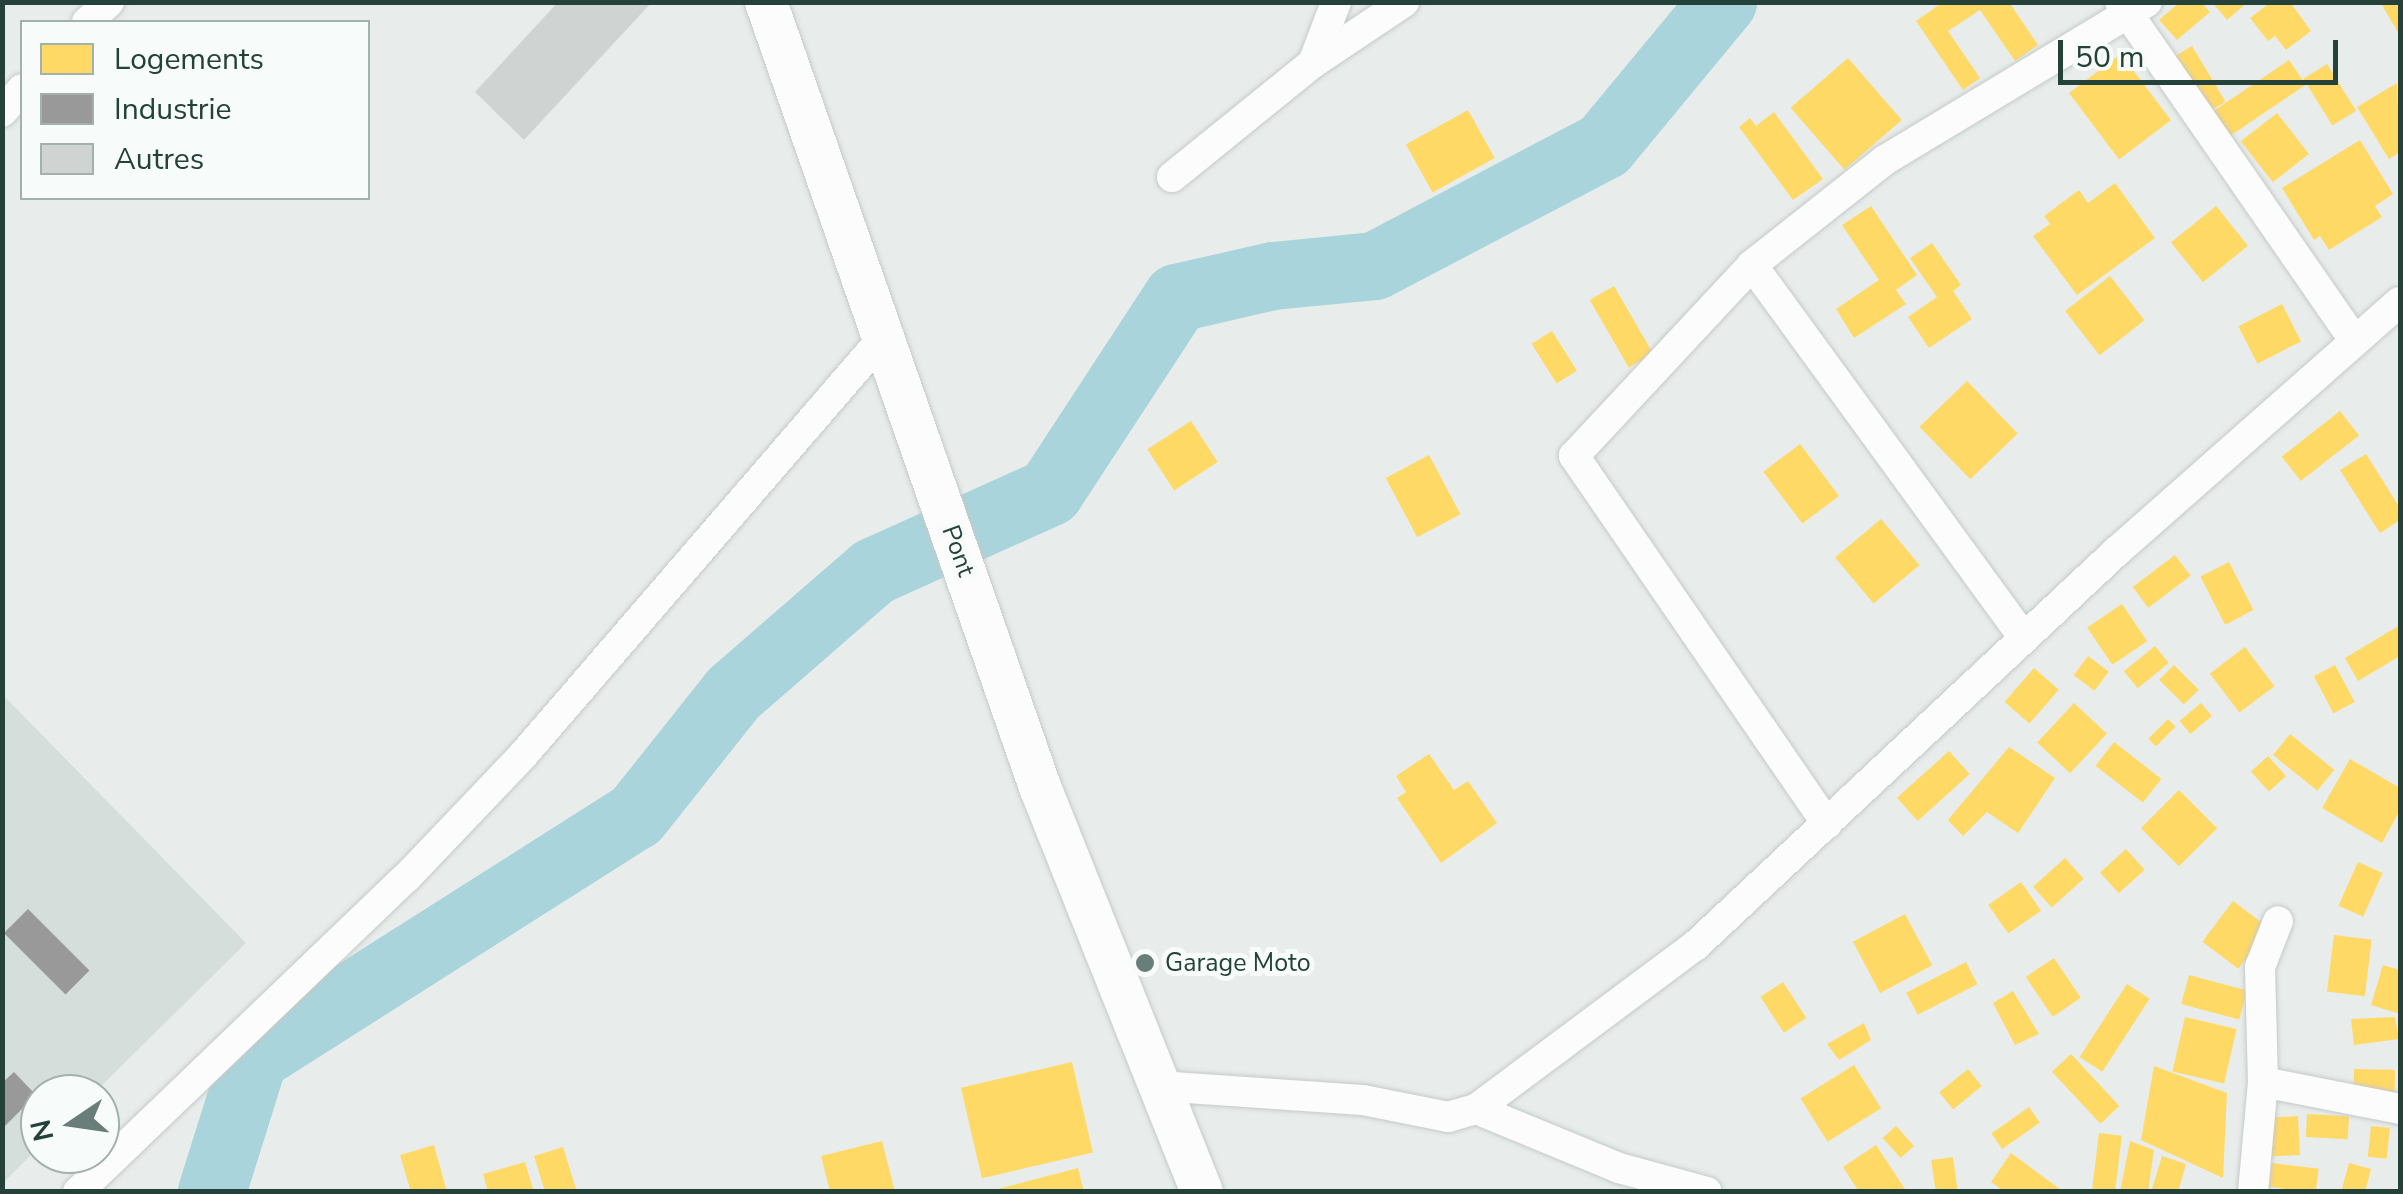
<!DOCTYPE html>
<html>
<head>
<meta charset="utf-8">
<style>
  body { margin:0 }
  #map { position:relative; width:2403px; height:1194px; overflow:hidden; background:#e8edeb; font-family:"Nunito Sans",sans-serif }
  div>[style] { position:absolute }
  .built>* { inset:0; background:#d6dedb }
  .homes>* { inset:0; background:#ffd966; transform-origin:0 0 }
  .industry>* { inset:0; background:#999; transform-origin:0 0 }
  .river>* { height:68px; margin:-34px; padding:0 34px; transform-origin:34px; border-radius:34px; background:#a9d4db }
  .building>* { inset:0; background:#cfd4d2 }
  .roads { filter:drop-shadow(0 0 2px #c5cac8) drop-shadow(0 0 2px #c5cac8) }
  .minor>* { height:30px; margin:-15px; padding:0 15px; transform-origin:15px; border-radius:15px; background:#fcfcfc }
  .secondary>* { height:42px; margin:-21px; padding:0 21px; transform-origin:21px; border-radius:21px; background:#fcfcfc }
  .dots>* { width:28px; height:28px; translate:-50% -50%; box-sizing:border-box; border:5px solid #f7fbf9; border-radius:50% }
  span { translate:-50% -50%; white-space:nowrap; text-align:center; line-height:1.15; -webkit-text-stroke:10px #f7fbf9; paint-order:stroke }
  .street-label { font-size:25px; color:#24423a }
  .poi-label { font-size:25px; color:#24423a }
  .left { translate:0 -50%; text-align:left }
  .frame { position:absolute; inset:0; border:5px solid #24423a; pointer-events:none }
  .legend { position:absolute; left:20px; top:20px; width:350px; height:180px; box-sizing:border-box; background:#f7fbf9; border:2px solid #a3b1ad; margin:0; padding:12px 18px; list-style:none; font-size:30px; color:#24423a }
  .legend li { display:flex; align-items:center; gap:20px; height:50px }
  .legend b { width:50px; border:2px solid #a3b1ad }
  .north { position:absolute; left:20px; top:1074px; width:100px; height:100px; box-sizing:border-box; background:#f7fbf9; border:2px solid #a3b1ad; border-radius:50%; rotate:257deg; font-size:28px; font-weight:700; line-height:40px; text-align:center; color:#24423a }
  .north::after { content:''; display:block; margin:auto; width:35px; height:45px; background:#697e78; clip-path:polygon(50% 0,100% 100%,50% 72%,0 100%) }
  .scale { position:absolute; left:2058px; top:40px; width:280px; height:45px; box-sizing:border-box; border:5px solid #24423a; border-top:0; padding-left:12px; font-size:30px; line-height:35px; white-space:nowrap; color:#24423a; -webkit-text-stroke:8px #f7fbf9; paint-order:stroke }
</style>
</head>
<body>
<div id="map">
  <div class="built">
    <div style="clip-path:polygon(3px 695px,246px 943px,93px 1094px,40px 1094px,40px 1146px,3px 1183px)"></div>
  </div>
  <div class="homes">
    <div style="clip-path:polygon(1943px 2px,2009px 2px,2038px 45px,2015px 61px,1980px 10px,1948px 31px,1980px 78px,1963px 90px,1916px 21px)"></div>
    <div style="clip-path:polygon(2180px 2px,2201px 2px,2210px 12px,2177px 40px,2159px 20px)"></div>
    <div style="clip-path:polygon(2212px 2px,2248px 2px,2227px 20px)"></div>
    <div style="clip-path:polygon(2271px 2px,2290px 2px,2311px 31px,2286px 50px,2275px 36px,2268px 41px,2250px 18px)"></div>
    <div style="clip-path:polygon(2400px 2px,2400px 36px,2382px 5px)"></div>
    <div style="left:2192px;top:46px;width:65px;height:20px;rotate:59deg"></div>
    <div style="left:2121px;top:54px;width:83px;height:65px;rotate:53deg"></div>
    <div style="left:1848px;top:58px;width:82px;height:76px;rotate:49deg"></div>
    <div style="left:2289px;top:60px;width:30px;height:96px;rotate:56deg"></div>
    <div style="left:2327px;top:64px;width:55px;height:28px;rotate:58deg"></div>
    <div style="clip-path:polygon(2397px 83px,2400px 152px,2389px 159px,2357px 107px)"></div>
    <div style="left:1468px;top:110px;width:55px;height:71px;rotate:61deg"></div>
    <div style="clip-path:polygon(1774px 112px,1823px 179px,1793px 200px,1739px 127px,1750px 118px,1756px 126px)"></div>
    <div style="left:2277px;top:113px;width:52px;height:46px;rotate:52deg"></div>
    <div style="clip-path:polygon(2360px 140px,2393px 194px,2375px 206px,2382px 217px,2329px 250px,2320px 236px,2314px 240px,2282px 188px)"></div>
    <div style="clip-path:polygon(2115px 183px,2155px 238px,2077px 295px,2033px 236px,2050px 224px,2044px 216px,2079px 190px,2088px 203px)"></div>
    <div style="clip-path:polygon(1871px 206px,1917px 275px,1896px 290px,1906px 304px,1854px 338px,1836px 309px,1879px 280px,1842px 225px)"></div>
    <div style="left:2216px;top:206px;width:51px;height:58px;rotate:51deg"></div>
    <div style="clip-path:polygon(1932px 243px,1961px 285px,1953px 291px,1972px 319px,1929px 348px,1908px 317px,1937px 297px,1910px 258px)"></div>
    <div style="left:2110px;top:276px;width:56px;height:57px;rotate:52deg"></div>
    <div style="left:1614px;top:286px;width:78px;height:28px;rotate:60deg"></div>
    <div style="left:2282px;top:304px;width:42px;height:49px;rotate:63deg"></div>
    <div style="left:1552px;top:331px;width:47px;height:24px;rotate:58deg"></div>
    <div style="left:1967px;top:381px;width:73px;height:66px;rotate:46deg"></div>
    <div style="left:2340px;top:411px;width:31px;height:74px;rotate:52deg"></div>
    <div style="left:1191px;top:421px;width:49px;height:52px;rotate:57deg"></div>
    <div style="left:1800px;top:444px;width:65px;height:46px;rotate:53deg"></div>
    <div style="clip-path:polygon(2366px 454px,2400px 508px,2400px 520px,2380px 533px,2340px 470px)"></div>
    <div style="left:1429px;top:455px;width:67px;height:49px;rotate:62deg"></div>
    <div style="left:1881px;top:519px;width:60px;height:60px;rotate:50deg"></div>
    <div style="left:2175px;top:555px;width:26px;height:53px;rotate:53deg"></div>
    <div style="left:2229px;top:562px;width:54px;height:32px;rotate:63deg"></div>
    <div style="left:2122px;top:604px;width:45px;height:42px;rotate:56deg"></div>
    <div style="clip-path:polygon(2400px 625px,2400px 656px,2358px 681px,2345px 658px)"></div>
    <div style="left:2155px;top:646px;width:22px;height:40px;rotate:51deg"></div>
    <div style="left:2245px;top:647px;width:49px;height:44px;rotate:53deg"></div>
    <div style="left:2088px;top:656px;width:26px;height:24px;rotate:37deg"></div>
    <div style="left:2174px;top:665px;width:35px;height:21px;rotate:45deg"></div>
    <div style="left:2335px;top:665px;width:42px;height:24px;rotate:62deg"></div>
    <div style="left:2034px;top:668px;width:33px;height:45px;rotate:41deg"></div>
    <div style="left:2074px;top:703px;width:45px;height:54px;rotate:43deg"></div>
    <div style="left:2201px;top:703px;width:17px;height:28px;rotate:50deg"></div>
    <div style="left:2168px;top:719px;width:11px;height:28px;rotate:45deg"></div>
    <div style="left:2290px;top:734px;width:57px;height:27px;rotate:39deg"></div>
    <div style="left:2114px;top:742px;width:60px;height:30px;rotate:38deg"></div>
    <div style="clip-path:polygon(2009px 747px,2055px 778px,2018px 833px,1987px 812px,1963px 836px,1948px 820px)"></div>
    <div style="left:1949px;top:751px;width:31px;height:70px;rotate:48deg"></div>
    <div style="clip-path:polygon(1429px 754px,1454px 790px,1468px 781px,1497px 823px,1441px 863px,1397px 798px,1406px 792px,1396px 776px)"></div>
    <div style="left:2268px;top:756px;width:27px;height:23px;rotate:48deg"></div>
    <div style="clip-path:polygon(2350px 759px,2400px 788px,2400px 810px,2382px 843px,2322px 808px)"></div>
    <div style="left:2179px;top:790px;width:54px;height:54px;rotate:45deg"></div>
    <div style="left:2126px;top:849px;width:28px;height:35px;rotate:48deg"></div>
    <div style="left:2065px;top:858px;width:28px;height:43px;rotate:48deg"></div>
    <div style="left:2358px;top:862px;width:27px;height:48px;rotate:24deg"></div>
    <div style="left:2021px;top:882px;width:35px;height:40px;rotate:55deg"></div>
    <div style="left:2233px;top:901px;width:45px;height:51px;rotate:37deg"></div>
    <div style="left:1905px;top:914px;width:58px;height:59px;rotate:62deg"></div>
    <div style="left:2334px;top:935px;width:38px;height:57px;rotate:7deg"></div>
    <div style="left:2054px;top:958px;width:48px;height:34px;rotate:56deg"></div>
    <div style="left:1966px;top:962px;width:25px;height:67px;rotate:63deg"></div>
    <div style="clip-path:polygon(2383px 965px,2400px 970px,2400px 1014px,2371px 1005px)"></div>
    <div style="left:2189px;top:975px;width:60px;height:30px;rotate:15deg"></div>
    <div style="left:1783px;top:982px;width:43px;height:27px;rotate:57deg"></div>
    <div style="left:2127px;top:984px;width:27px;height:87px;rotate:33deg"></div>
    <div style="clip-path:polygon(2013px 991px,2039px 1034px,2015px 1045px,1993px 1003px)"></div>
    <div style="left:2185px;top:1017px;width:53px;height:56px;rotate:13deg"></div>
    <div style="clip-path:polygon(2395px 1017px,2399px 1039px,2354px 1045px,2351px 1019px)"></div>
    <div style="clip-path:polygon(1864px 1023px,1871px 1040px,1839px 1060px,1827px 1044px)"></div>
    <div style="left:2071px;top:1054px;width:71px;height:26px;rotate:47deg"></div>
    <div style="left:1072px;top:1062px;width:93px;height:114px;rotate:77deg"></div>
    <div style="left:1854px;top:1065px;width:51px;height:63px;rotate:58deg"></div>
    <div style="clip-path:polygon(2154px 1066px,2227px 1093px,2223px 1178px,2141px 1140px)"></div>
    <div style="left:1968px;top:1069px;width:22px;height:37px;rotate:51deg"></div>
    <div style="left:2354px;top:1069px;width:41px;height:35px;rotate:1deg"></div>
    <div style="left:2029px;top:1107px;width:19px;height:46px;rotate:55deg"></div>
    <div style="left:2307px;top:1114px;width:42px;height:23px;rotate:3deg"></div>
    <div style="left:2298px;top:1116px;width:39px;height:29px;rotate:87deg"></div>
    <div style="left:1896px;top:1126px;width:27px;height:18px;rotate:48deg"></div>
    <div style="left:2371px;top:1126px;width:19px;height:31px;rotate:6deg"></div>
    <div style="left:2099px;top:1133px;width:23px;height:59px;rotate:7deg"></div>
    <div style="clip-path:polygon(882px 1141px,895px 1192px,830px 1192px,821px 1156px)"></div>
    <div style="clip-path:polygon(2130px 1141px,2154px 1150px,2148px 1192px,2120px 1192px)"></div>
    <div style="clip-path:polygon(434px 1145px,447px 1192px,411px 1192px,400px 1155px)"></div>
    <div style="clip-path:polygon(1876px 1145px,1907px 1192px,1859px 1192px,1843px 1167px)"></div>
    <div style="clip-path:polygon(563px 1147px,577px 1192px,545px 1192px,534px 1156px)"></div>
    <div style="clip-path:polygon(2011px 1153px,2064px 1192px,2005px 1192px,1991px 1182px)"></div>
    <div style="clip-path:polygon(2162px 1156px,2186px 1164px,2178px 1192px,2151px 1192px)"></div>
    <div style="left:1953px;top:1157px;width:35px;height:22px;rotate:82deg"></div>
    <div style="clip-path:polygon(525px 1162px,533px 1189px,488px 1192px,483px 1174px)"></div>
    <div style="left:2272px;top:1163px;width:47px;height:24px;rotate:7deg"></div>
    <div style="clip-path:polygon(2349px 1163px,2371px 1169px,2365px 1192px,2341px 1192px)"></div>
    <div style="clip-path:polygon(1078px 1168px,1084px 1192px,994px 1192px,994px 1190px)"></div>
  </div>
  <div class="industry">
    <div style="left:28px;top:909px;width:87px;height:34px;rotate:45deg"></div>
    <div style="clip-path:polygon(14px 1072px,36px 1095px,2px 1129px,2px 1083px)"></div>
  </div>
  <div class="river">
    <div style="left:212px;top:1192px;width:140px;rotate:-72.6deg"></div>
    <div style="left:254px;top:1058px;width:452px;rotate:-32.4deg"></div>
    <div style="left:636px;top:816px;width:157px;rotate:-51.5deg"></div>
    <div style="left:734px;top:693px;width:184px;rotate:-41deg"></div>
    <div style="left:873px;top:572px;width:194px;rotate:-24.3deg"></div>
    <div style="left:1050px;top:492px;width:232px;rotate:-56.8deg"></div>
    <div style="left:1177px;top:298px;width:98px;rotate:-12.9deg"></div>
    <div style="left:1273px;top:276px;width:102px;rotate:-5.6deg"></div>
    <div style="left:1375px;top:266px;width:259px;rotate:-27.7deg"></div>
    <div style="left:1604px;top:146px;width:187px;rotate:-50.4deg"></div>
  </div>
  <div class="building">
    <div style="clip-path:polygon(558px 2px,652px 2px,524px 140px,475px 92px)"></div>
  </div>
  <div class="roads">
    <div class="minor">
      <div style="left:2120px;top:2px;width:410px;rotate:55.3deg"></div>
      <div style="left:87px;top:22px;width:30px;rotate:-42deg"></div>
      <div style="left:1313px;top:63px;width:110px;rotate:-33.8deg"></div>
      <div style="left:2px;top:112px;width:30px;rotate:-49deg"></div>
      <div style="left:1172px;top:177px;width:181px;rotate:-39deg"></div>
      <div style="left:1313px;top:63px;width:65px;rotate:-69.3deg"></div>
      <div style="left:1752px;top:265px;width:462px;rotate:53.9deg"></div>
      <div style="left:1827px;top:824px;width:447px;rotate:-124.5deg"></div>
      <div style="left:1574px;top:456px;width:261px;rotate:-47deg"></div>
      <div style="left:1752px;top:265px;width:169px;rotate:-38.3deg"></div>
      <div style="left:1885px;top:160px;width:306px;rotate:-31.1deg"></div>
      <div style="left:2263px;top:1082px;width:140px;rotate:11.1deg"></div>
      <div style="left:1158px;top:1086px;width:205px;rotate:3.9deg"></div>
      <div style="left:1363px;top:1100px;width:87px;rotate:11.3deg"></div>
      <div style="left:1448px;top:1117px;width:29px;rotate:-16deg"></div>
      <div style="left:1476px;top:1109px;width:155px;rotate:22.4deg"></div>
      <div style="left:1619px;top:1168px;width:91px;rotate:15.3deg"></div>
      <div style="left:1476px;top:1109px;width:273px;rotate:-36.7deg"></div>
      <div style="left:1695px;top:946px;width:577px;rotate:-43.1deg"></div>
      <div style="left:2116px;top:552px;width:378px;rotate:-41.4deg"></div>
      <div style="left:78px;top:1192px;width:454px;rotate:-43.8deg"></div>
      <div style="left:406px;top:878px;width:171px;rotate:-46.4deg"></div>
      <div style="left:524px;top:754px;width:548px;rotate:-49.22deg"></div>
      <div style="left:2253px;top:1192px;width:110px;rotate:-84.8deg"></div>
      <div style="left:2263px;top:1082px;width:115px;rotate:-91.5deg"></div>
      <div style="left:2260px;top:967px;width:49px;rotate:-68.6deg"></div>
    </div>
    <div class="secondary">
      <div style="left:766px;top:2px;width:831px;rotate:70.76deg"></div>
      <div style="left:1040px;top:787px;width:436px;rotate:68.2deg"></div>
    </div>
  </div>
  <div class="dots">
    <div style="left:1145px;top:963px;background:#697e78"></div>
  </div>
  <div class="street-label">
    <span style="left:958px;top:551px;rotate:70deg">Pont</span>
  </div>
  <div class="poi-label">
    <span class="left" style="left:1165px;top:963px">Garage Moto</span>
  </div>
  <div class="frame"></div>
  <ul class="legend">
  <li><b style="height:28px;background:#ffd966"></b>Logements</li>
  <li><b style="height:28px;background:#999"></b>Industrie</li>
  <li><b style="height:28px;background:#cfd4d2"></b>Autres</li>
  </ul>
  <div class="north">N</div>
  <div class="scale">50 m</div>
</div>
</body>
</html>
